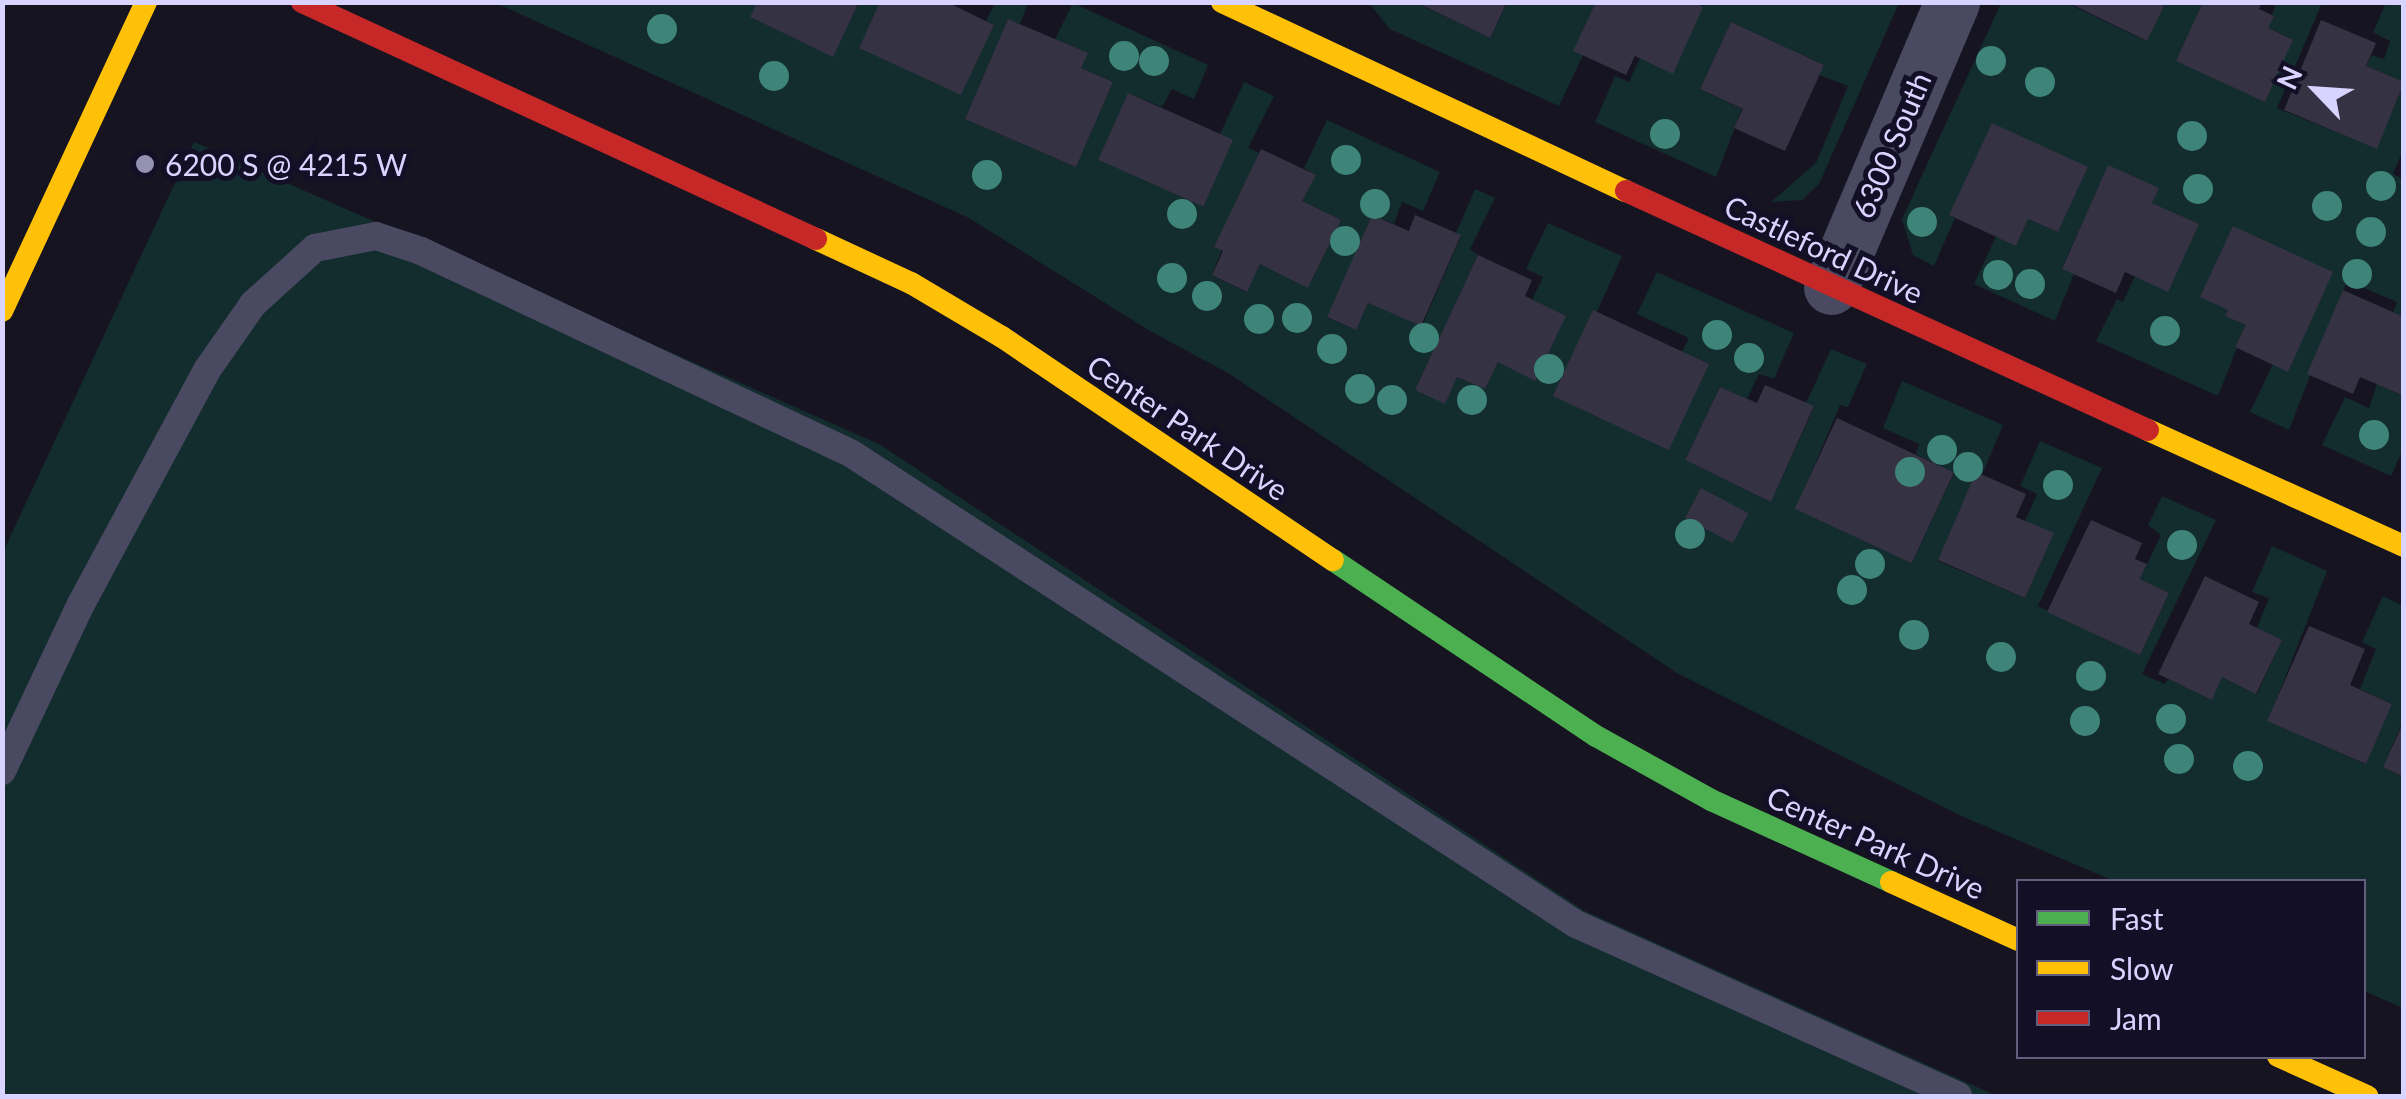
<!DOCTYPE html>
<html>
<head>
<meta charset="utf-8">
<style>
  body { margin:0 }
  #map { position:relative; width:2406px; height:1099px; overflow:hidden; background:#161421; font-family:Lato,sans-serif }
  div>[style] { position:absolute }
  .green>* { inset:0; background:#132c2d }
  .building>* { inset:0; background:#343243; transform-origin:0 0 }
  .lane>* { height:28px; margin:-14px; padding:0 14px; transform-origin:14px; border-radius:14px; background:#4a4962 }
  .street>* { height:55px; margin:-27.5px; padding:0 27.5px; transform-origin:27.5px; border-radius:27.5px; background:#4a4962 }
  .fast>* { height:22px; margin:-11px; padding:0 11px; transform-origin:11px; border-radius:11px; background:#4caf50 }
  .slow>* { height:22px; margin:-11px; padding:0 11px; transform-origin:11px; border-radius:11px; background:#ffc107 }
  .jam>* { height:22px; margin:-11px; padding:0 11px; transform-origin:11px; border-radius:11px; background:#c62828 }
  .trees>* { width:30px; height:30px; margin:-15px; border-radius:50%; background:#3e8478 }
  .dots>* { width:28px; height:28px; translate:-50% -50%; box-sizing:border-box; border:5px solid #130f26; border-radius:50% }
  span { translate:-50% -50%; white-space:nowrap; text-align:center; line-height:1.15; -webkit-text-stroke:10px #130f26; paint-order:stroke }
  .street-label { font-size:30px; color:#d9d4ff }
  .poi-label { font-size:30px; color:#d9d4ff }
  .left { translate:0 -50%; text-align:left }
  .frame { position:absolute; inset:0; border:5px solid #d9d4ff; pointer-events:none }
  .legend { position:absolute; left:2016px; top:879px; width:350px; height:180px; box-sizing:border-box; background:#130f26; border:2px solid #625e7d; margin:0; padding:12px 18px; list-style:none; font-size:30px; color:#d9d4ff }
  .legend li { display:flex; align-items:center; gap:20px; height:50px }
  .legend b { width:50px; border:2px solid #625e7d }
  .north { position:absolute; left:2266px; top:40px; width:100px; height:100px; -webkit-text-stroke:8px #130f26; paint-order:stroke; rotate:295deg; font-size:28px; font-weight:700; line-height:40px; text-align:center; color:#d9d4ff }
  .north::after { content:''; display:block; margin:auto; width:35px; height:45px; background:#d9d4ff; clip-path:polygon(50% 0,100% 100%,50% 72%,0 100%) }
</style>
</head>
<body>
<div id="map">
  <div class="green">
    <div style="clip-path:polygon(496px 3px,757px 3px,750px 17px,832px 56px,859px 3px,880px 3px,994px 25px,986px 21px,995px 3px,1028px 3px,1020px 24px,1008px 20px,965px 119px,1076px 167px,1113px 82px,1081px 68px,1087px 53px,1055px 39px,1073px 3px,1208px 65px,1194px 99px,1172px 89px,1162px 107px,1128px 93px,1220px 134px,1244px 82px,1274px 96px,1248px 148px,1259px 153px,1212px 275px,1246px 292px,1260px 264px,1308px 287px,1314px 276px,1340px 220px,1302px 201px,1315px 175px,1304px 168px,1327px 120px,1440px 172px,1423px 211px,1402px 202px,1394px 224px,1372px 215px,1328px 318px,1356px 330px,1368px 303px,1422px 326px,1461px 236px,1456px 233px,1475px 189px,1495px 198px,1470px 249px,1478px 255px,1415px 390px,1457px 377px,1485px 389px,1498px 362px,1535px 380px,1566px 316px,1532px 300px,1543px 277px,1526px 269px,1548px 223px,1622px 256px,1597px 312px,1682px 352px,1689px 338px,1637px 314px,1657px 272px,1794px 333px,1774px 379px,1759px 374px,1747px 399px,1720px 387px,1685px 460px,1771px 502px,1814px 407px,1806px 403px,1831px 349px,1867px 364px,1848px 407px,1840px 405px,1796px 509px,1912px 563px,1954px 473px,1916px 454px,1919px 444px,1883px 428px,1902px 381px,2003px 425px,1982px 475px,1976px 473px,1938px 561px,2025px 598px,2053px 534px,2025px 521px,2037px 494px,2020px 486px,2040px 441px,2102px 468px,2038px 606px,2140px 655px,2169px 593px,2140px 579px,2161px 535px,2148px 525px,2162px 496px,2216px 520px,2142px 674px,2165px 684px,2168px 679px,2212px 699px,2222px 677px,2257px 694px,2281px 641px,2257px 628px,2269px 598px,2252px 592px,2272px 546px,2327px 571px,2268px 721px,2365px 764px,2392px 704px,2360px 689px,2376px 649px,2362px 642px,2383px 596px,2403px 606px,2403px 721px,2383px 767px,2403px 777px,2403px 1008px,2364px 991px,2364px 882px,2114px 881px,1959px 815px,1677px 673px,1228px 373px,1150px 331px,969px 218px)"></div>
    <div style="clip-path:polygon(1369px 3px,1426px 3px,1425px 7px,1490px 38px,1507px 3px,1596px 3px,1583px 55px,1559px 106px,1390px 29px)"></div>
    <div style="clip-path:polygon(1692px 3px,1899px 3px,1819px 184px,1802px 200px,1771px 202px,1816px 163px,1848px 86px,1819px 75px,1824px 65px,1731px 22px,1700px 89px,1742px 109px,1716px 177px,1595px 122px,1615px 76px,1629px 82px,1640px 58px)"></div>
    <div style="clip-path:polygon(2001px 3px,2067px 3px,2146px 41px,2166px 3px,2203px 3px,2293px 40px,2268px 28px,2276px 3px,2322px 3px,2277px 108px,2376px 148px,2403px 85px,2403px 150px,2393px 174px,2403px 179px,2403px 317px,2393px 312px,2397px 302px,2347px 281px,2289px 430px,2250px 412px,2273px 364px,2288px 371px,2332px 272px,2228px 310px,2226px 316px,2246px 325px,2218px 396px,2096px 341px,2117px 299px,2123px 302px,2135px 276px,2199px 224px,2152px 203px,2158px 188px,2108px 166px,2062px 268px,2074px 274px,2055px 321px,1974px 284px,1996px 236px,2016px 246px,2028px 219px,2058px 232px,2088px 167px,1950px 215px,1955px 218px,1934px 266px,1913px 255px,1902px 219px)"></div>
    <div style="clip-path:polygon(2386px 3px,2403px 3px,2403px 82px,2366px 66px,2372px 55px,2384px 59px,2390px 41px,2373px 32px)"></div>
    <div style="clip-path:polygon(194px 142px,879px 444px,1585px 911px,1997px 1096px,3px 1096px,3px 552px)"></div>
    <div style="clip-path:polygon(2377px 384px,2403px 396px,2403px 449px,2391px 476px,2322px 445px,2345px 397px,2369px 408px)"></div>
  </div>
  <div class="building">
    <div style="clip-path:polygon(757px 2px,859px 2px,833px 57px,750px 17px)"></div>
    <div style="clip-path:polygon(880px 2px,947px 2px,994px 25px,961px 95px,859px 48px)"></div>
    <div style="clip-path:polygon(1426px 2px,1507px 2px,1490px 38px,1424px 6px)"></div>
    <div style="clip-path:polygon(1596px 2px,1692px 2px,1703px 7px,1673px 74px,1635px 56px,1626px 75px,1573px 51px)"></div>
    <div style="clip-path:polygon(2067px 2px,2166px 2px,2147px 41px)"></div>
    <div style="clip-path:polygon(2203px 2px,2262px 2px,2259px 9px,2274px 16px,2268px 28px,2293px 40px,2265px 102px,2176px 61px)"></div>
    <div style="clip-path:polygon(1008px 19px,1088px 53px,1081px 68px,1113px 82px,1076px 167px,965px 119px)"></div>
    <div style="clip-path:polygon(2321px 20px,2376px 43px,2366px 66px,2404px 82px,2377px 149px,2284px 110px)"></div>
    <div style="clip-path:polygon(1731px 22px,1824px 65px,1785px 151px,1734px 128px,1743px 109px,1700px 89px)"></div>
    <div style="left:1128px;top:93px;width:115px;height:73px;rotate:24deg"></div>
    <div style="clip-path:polygon(1992px 123px,2088px 167px,2058px 232px,2028px 219px,2016px 246px,1949px 215px)"></div>
    <div style="clip-path:polygon(1261px 149px,1316px 175px,1302px 201px,1341px 220px,1308px 288px,1260px 264px,1247px 292px,1212px 275px,1223px 251px,1214px 247px)"></div>
    <div style="clip-path:polygon(2108px 165px,2159px 188px,2152px 203px,2199px 224px,2168px 292px,2125px 272px,2116px 293px,2062px 269px)"></div>
    <div style="clip-path:polygon(1372px 215px,1409px 231px,1415px 215px,1461px 235px,1421px 326px,1368px 303px,1356px 330px,1327px 317px)"></div>
    <div style="clip-path:polygon(2233px 226px,2333px 272px,2288px 372px,2235px 347px,2246px 325px,2225px 316px,2228px 310px,2200px 297px)"></div>
    <div style="clip-path:polygon(1478px 255px,1532px 280px,1525px 296px,1566px 316px,1535px 381px,1498px 362px,1485px 389px,1457px 377px,1445px 404px,1415px 390px)"></div>
    <div style="clip-path:polygon(2343px 290px,2404px 317px,2404px 396px,2360px 377px,2353px 394px,2307px 374px)"></div>
    <div style="left:1593px;top:310px;width:128px;height:95px;rotate:25deg"></div>
    <div style="clip-path:polygon(1765px 385px,1814px 406px,1771px 502px,1685px 460px,1720px 387px,1757px 403px)"></div>
    <div style="left:1837px;top:418px;width:129px;height:100px;rotate:25deg"></div>
    <div style="clip-path:polygon(1976px 472px,2026px 494px,2016px 517px,2054px 533px,2025px 598px,1938px 560px)"></div>
    <div style="left:1701px;top:488px;width:54px;height:34px;rotate:28deg"></div>
    <div style="clip-path:polygon(2091px 520px,2142px 543px,2135px 559px,2147px 564px,2140px 579px,2169px 593px,2140px 655px,2047px 612px)"></div>
    <div style="clip-path:polygon(2205px 576px,2259px 602px,2249px 624px,2282px 640px,2256px 694px,2222px 677px,2212px 700px,2158px 674px)"></div>
    <div style="clip-path:polygon(2309px 626px,2365px 649px,2350px 685px,2392px 704px,2366px 764px,2267px 721px)"></div>
    <div style="clip-path:polygon(2404px 721px,2404px 777px,2383px 767px)"></div>
  </div>
  <div class="lane">
    <div style="left:2px;top:771px;width:185px;rotate:-64.7deg"></div>
    <div style="left:81px;top:604px;width:266px;rotate:-61.7deg"></div>
    <div style="left:207px;top:370px;width:80px;rotate:-55.1deg"></div>
    <div style="left:253px;top:304px;width:84px;rotate:-42.1deg"></div>
    <div style="left:315px;top:248px;width:62px;rotate:-11.1deg"></div>
    <div style="left:376px;top:236px;width:47px;rotate:18.4deg"></div>
    <div style="left:421px;top:251px;width:476px;rotate:25.2deg"></div>
    <div style="left:852px;top:454px;width:863px;rotate:32.99deg"></div>
    <div style="left:1576px;top:924px;width:419px;rotate:24.2deg"></div>
  </div>
  <div class="street">
    <div style="left:1831px;top:287px;width:310px;rotate:-67deg"></div>
  </div>
  <div class="fast">
    <div style="left:1333px;top:560px;width:316px;rotate:33.8deg"></div>
    <div style="left:1596px;top:736px;width:132px;rotate:29.1deg"></div>
    <div style="left:1711px;top:800px;width:198px;rotate:24.5deg"></div>
  </div>
  <div class="slow">
    <div style="left:1222px;top:2px;width:446px;rotate:25.1deg"></div>
    <div style="left:816px;top:239px;width:105px;rotate:24.9deg"></div>
    <div style="left:911px;top:283px;width:106px;rotate:30.7deg"></div>
    <div style="left:1002px;top:337px;width:399px;rotate:34deg"></div>
    <div style="left:2px;top:311px;width:341px;rotate:-65deg"></div>
    <div style="left:2148px;top:430px;width:281px;rotate:24.4deg"></div>
    <div style="left:1891px;top:882px;width:140px;rotate:24.5deg"></div>
    <div style="left:2278px;top:1056px;width:98px;rotate:24.2deg"></div>
  </div>
  <div class="jam">
    <div style="left:302px;top:2px;width:566px;rotate:24.75deg"></div>
    <div style="left:1626px;top:191px;width:574px;rotate:24.6deg"></div>
  </div>
  <div class="trees">
    <div style="left:662px;top:29px"></div>
    <div style="left:1124px;top:56px"></div>
    <div style="left:1154px;top:61px"></div>
    <div style="left:1991px;top:61px"></div>
    <div style="left:774px;top:76px"></div>
    <div style="left:2040px;top:82px"></div>
    <div style="left:1665px;top:134px"></div>
    <div style="left:2192px;top:136px"></div>
    <div style="left:1346px;top:160px"></div>
    <div style="left:987px;top:175px"></div>
    <div style="left:2381px;top:186px"></div>
    <div style="left:2198px;top:189px"></div>
    <div style="left:1375px;top:204px"></div>
    <div style="left:2327px;top:206px"></div>
    <div style="left:1182px;top:214px"></div>
    <div style="left:1922px;top:222px"></div>
    <div style="left:2371px;top:232px"></div>
    <div style="left:1345px;top:241px"></div>
    <div style="left:2357px;top:274px"></div>
    <div style="left:1998px;top:275px"></div>
    <div style="left:1172px;top:278px"></div>
    <div style="left:2030px;top:284px"></div>
    <div style="left:1207px;top:296px"></div>
    <div style="left:1297px;top:318px"></div>
    <div style="left:1259px;top:319px"></div>
    <div style="left:2165px;top:331px"></div>
    <div style="left:1717px;top:335px"></div>
    <div style="left:1424px;top:338px"></div>
    <div style="left:1332px;top:349px"></div>
    <div style="left:1749px;top:358px"></div>
    <div style="left:1549px;top:369px"></div>
    <div style="left:1360px;top:389px"></div>
    <div style="left:1392px;top:400px"></div>
    <div style="left:1472px;top:400px"></div>
    <div style="left:2374px;top:435px"></div>
    <div style="left:1942px;top:450px"></div>
    <div style="left:1968px;top:467px"></div>
    <div style="left:1910px;top:472px"></div>
    <div style="left:2058px;top:485px"></div>
    <div style="left:1690px;top:534px"></div>
    <div style="left:2182px;top:545px"></div>
    <div style="left:1870px;top:564px"></div>
    <div style="left:1852px;top:590px"></div>
    <div style="left:1914px;top:635px"></div>
    <div style="left:2001px;top:657px"></div>
    <div style="left:2091px;top:676px"></div>
    <div style="left:2171px;top:719px"></div>
    <div style="left:2085px;top:721px"></div>
    <div style="left:2179px;top:759px"></div>
    <div style="left:2248px;top:766px"></div>
  </div>
  <div class="dots">
    <div style="left:145px;top:164px;background:#9591b1"></div>
  </div>
  <div class="street-label">
    <span style="left:1891px;top:145px;rotate:-67deg">6300 South</span>
    <span style="left:1824px;top:249px;rotate:25deg">Castleford Drive</span>
    <span style="left:1188px;top:427px;rotate:34deg">Center Park Drive</span>
    <span style="left:1876px;top:842px;rotate:24deg">Center Park Drive</span>
  </div>
  <div class="poi-label">
    <span class="left" style="left:165px;top:164px">6200 S @ 4215 W</span>
  </div>
  <div class="frame"></div>
  <ul class="legend">
  <li><b style="height:12px;background:#4caf50"></b>Fast</li>
  <li><b style="height:12px;background:#ffc107"></b>Slow</li>
  <li><b style="height:12px;background:#c62828"></b>Jam</li>
  </ul>
  <div class="north">N</div>
</div>
</body>
</html>
